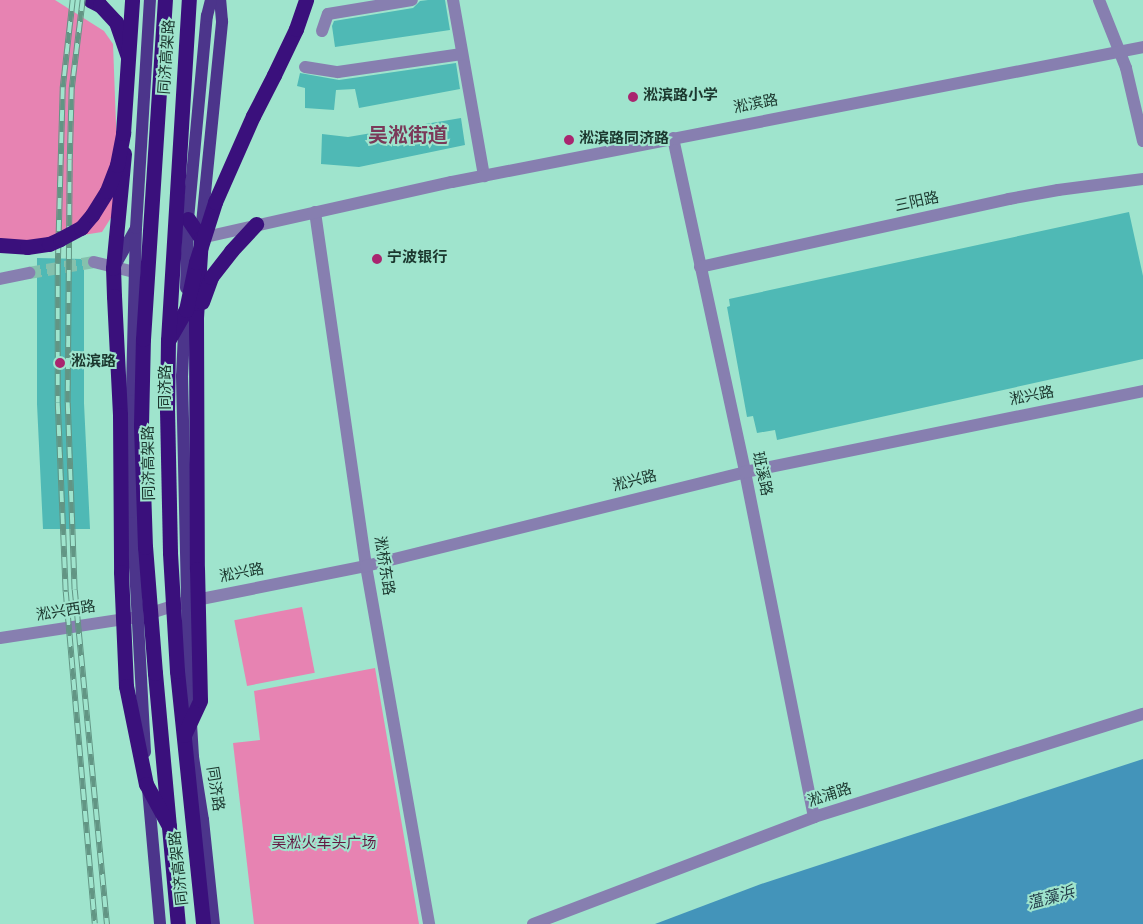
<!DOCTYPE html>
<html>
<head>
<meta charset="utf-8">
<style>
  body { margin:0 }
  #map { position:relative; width:1143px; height:924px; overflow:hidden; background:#9fe4cd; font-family:Overpass,"Noto Sans SC",sans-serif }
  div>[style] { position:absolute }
  .green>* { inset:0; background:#e783b2; transform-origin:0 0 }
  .water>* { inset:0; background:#4394ba }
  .building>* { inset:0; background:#4fb9b5 }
  .minor-tunnel>* { height:12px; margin-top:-6px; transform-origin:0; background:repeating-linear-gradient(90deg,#85c1ad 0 12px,transparent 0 18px) }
  .minor>* { height:12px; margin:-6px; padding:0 6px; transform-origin:6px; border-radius:6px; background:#877fb0 }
  .major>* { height:12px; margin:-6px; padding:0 6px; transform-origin:6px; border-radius:6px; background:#4c358b }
  .highway>* { height:15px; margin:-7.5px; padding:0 7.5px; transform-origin:7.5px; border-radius:7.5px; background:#3a107c }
  .rail>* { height:5.5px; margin-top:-2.75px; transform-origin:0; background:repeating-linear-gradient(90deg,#9fe4cd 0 11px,#629584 0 22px); box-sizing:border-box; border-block:1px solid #629584 }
  .highway-bridge>* { height:15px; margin:-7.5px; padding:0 7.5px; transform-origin:7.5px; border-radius:7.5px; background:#3a107c }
  .dots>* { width:14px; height:14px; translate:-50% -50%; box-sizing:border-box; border:2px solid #9fe4cd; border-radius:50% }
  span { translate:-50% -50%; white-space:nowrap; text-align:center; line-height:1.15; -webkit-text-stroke:4px #9fe4cd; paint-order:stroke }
  .street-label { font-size:15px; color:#1b372e }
  .poi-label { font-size:15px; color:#1b372e; font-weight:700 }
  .left { translate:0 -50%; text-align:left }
  .park-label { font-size:15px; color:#641942 }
  .water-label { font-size:16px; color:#243d4a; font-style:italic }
  .district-label { font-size:20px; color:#7b3959; font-weight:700 }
</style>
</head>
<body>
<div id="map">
  <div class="green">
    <div style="clip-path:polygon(0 0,55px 0,104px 31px,113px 44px,119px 205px,102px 232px,0 248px)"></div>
    <div style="left:302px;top:607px;width:67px;height:69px;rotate:79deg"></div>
    <div style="clip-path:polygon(375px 668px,419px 924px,254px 924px,233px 743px,260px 740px,254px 691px)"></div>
  </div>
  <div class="water">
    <div style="clip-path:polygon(1143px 759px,1143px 924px,655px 924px,761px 884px)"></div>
  </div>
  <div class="building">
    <div style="clip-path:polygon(428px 0,445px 0,450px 30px,335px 47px,332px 26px,334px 21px,413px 8px,420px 1px)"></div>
    <div style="clip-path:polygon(456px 63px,460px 89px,359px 108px,355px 89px,336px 90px,334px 110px,305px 108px,305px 88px,297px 86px,300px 73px,339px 80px)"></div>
    <div style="clip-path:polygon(461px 118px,465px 145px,359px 167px,321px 164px,322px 134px,348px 137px)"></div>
    <div style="clip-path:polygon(1129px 212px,1143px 276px,1143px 359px,777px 440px,775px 430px,757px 433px,753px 416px,747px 417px,727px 307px,730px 306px,729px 299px)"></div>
    <div style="clip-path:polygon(37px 258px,84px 259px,84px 403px,90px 529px,43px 529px,37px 404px)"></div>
  </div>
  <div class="minor-tunnel">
    <div style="left:29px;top:273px;width:66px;rotate:-9.6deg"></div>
  </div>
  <div class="minor">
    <div style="left:453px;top:0;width:179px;rotate:80deg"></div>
    <div style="left:1099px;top:0;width:73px;rotate:68.3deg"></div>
    <div style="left:1126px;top:68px;width:75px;rotate:76.9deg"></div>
    <div style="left:322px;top:31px;width:18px;rotate:-71deg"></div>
    <div style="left:328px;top:14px;width:85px;rotate:-9.5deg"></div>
    <div style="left:305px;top:67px;width:33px;rotate:9deg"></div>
    <div style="left:338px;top:72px;width:125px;rotate:-8.3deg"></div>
    <div style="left:673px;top:138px;width:342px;rotate:77.8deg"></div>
    <div style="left:745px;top:472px;width:352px;rotate:78.7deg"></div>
    <div style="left:315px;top:212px;width:358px;rotate:81.8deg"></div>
    <div style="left:366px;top:566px;width:364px;rotate:80deg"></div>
    <div style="left:201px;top:238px;width:257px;rotate:-12.6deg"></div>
    <div style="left:452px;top:182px;width:704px;rotate:-11.05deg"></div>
    <div style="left:94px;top:262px;width:41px;rotate:14deg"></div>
    <div style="left:700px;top:267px;width:316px;rotate:-12.4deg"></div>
    <div style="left:1009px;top:199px;width:50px;rotate:-10.4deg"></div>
    <div style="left:1058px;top:190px;width:86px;rotate:-7.4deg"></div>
    <div style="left:0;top:279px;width:30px;rotate:-12deg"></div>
    <div style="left:0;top:638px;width:140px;rotate:-8.7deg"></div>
    <div style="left:138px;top:617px;width:50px;rotate:-17.4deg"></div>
    <div style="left:186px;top:602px;width:184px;rotate:-11.3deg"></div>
    <div style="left:366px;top:566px;width:390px;rotate:-13.9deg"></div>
    <div style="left:745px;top:472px;width:406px;rotate:-11.5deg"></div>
    <div style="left:533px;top:924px;width:301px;rotate:-20.8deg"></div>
    <div style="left:814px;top:817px;width:345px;rotate:-17.4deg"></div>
  </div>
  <div class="major">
    <div style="left:201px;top:233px;width:213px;rotate:-84.3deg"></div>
    <div style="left:222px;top:21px;width:21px;rotate:-95deg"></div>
    <div style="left:114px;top:267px;width:43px;rotate:-60.4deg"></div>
    <div style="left:186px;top:288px;width:69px;rotate:-88.3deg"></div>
    <div style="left:188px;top:219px;width:204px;rotate:-84.7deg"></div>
    <div style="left:207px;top:16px;width:16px;rotate:-76deg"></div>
    <div style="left:185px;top:311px;width:65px;rotate:92.6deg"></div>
    <div style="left:182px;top:376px;width:315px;rotate:88.7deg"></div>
    <div style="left:189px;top:691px;width:66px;rotate:86.5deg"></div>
    <div style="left:193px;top:757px;width:64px;rotate:81deg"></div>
    <div style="left:203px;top:820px;width:105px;rotate:84deg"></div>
    <div style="left:145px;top:752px;width:240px;rotate:-93.1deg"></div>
    <div style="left:132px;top:512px;width:122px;rotate:-90deg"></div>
    <div style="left:132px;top:390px;width:162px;rotate:-88.6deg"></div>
    <div style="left:136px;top:228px;width:228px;rotate:-86.5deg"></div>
    <div style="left:148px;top:789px;width:136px;rotate:84.9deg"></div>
  </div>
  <div class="highway">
    <div style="left:90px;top:0;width:11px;rotate:27deg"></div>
    <div style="left:100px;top:5px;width:23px;rotate:47deg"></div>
    <div style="left:116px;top:22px;width:36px;rotate:71deg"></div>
    <div style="left:274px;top:75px;width:51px;rotate:-64.4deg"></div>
    <div style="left:296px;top:29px;width:31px;rotate:-71deg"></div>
    <div style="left:188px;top:219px;width:23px;rotate:56deg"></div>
    <div style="left:201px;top:238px;width:79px;rotate:93.6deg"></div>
    <div style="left:196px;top:317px;width:252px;rotate:89.8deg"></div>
    <div style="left:114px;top:296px;width:28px;rotate:-92deg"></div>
    <div style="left:113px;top:268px;width:115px;rotate:-84.5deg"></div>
    <div style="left:202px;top:302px;width:27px;rotate:-70deg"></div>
    <div style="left:211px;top:277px;width:33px;rotate:-52deg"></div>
    <div style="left:231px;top:251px;width:37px;rotate:-47deg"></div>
    <div style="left:177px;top:671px;width:254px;rotate:84.1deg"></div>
    <div style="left:155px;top:673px;width:252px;rotate:84.8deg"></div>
  </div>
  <div class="rail">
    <div style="left:73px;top:0;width:89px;rotate:96.5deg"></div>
    <div style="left:63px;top:88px;width:176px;rotate:91.6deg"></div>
    <div style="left:58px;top:264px;width:139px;rotate:90deg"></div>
    <div style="left:58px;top:403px;width:189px;rotate:87.6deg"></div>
    <div style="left:66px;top:592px;width:333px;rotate:85deg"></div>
    <div style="left:83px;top:0;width:89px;rotate:97.1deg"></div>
    <div style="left:72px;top:88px;width:72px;rotate:91.6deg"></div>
    <div style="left:70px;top:160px;width:243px;rotate:90.5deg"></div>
    <div style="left:68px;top:403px;width:187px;rotate:87.9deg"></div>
    <div style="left:75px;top:590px;width:336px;rotate:84.5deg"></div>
  </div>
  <div class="highway-bridge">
    <div style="left:0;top:245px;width:27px;rotate:4deg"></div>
    <div style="left:27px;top:247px;width:22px;rotate:-8deg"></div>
    <div style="left:49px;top:244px;width:12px;rotate:-24deg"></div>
    <div style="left:60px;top:239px;width:24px;rotate:-28deg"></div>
    <div style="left:81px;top:228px;width:17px;rotate:-50deg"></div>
    <div style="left:92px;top:215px;width:28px;rotate:-58deg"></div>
    <div style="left:107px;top:191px;width:28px;rotate:-69deg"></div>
    <div style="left:117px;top:165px;width:33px;rotate:-79deg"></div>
    <div style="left:123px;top:133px;width:133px;rotate:-86.1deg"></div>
    <div style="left:114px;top:296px;width:119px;rotate:87.1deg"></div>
    <div style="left:120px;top:415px;width:157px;rotate:89.6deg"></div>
    <div style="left:121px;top:572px;width:114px;rotate:87.5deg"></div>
    <div style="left:126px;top:686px;width:100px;rotate:78.5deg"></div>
    <div style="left:146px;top:784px;width:48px;rotate:61.3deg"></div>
    <div style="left:169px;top:339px;width:34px;rotate:-60deg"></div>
    <div style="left:186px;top:310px;width:49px;rotate:-78.2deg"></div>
    <div style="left:196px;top:262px;width:63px;rotate:-72.4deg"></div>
    <div style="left:215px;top:202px;width:94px;rotate:-66.2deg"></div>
    <div style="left:253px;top:116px;width:46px;rotate:-62.9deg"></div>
    <div style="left:177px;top:671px;width:119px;rotate:-93.4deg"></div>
    <div style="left:170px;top:552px;width:141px;rotate:-91.2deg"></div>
    <div style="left:167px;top:411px;width:71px;rotate:-89.2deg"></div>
    <div style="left:168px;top:340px;width:341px;rotate:-86.5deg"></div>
    <div style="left:155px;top:673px;width:126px;rotate:-94.5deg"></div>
    <div style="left:145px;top:547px;width:122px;rotate:-91.9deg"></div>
    <div style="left:141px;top:425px;width:86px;rotate:-88.7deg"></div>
    <div style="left:143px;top:339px;width:340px;rotate:-86.3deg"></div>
    <div style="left:184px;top:735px;width:38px;rotate:-65deg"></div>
    <div style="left:200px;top:700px;width:131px;rotate:-91.3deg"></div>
  </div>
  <div class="dots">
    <div style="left:633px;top:97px;background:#a9256f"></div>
    <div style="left:569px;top:140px;background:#a9256f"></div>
    <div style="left:377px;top:259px;background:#a9256f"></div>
    <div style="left:60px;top:363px;background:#a9256f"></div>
  </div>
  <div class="street-label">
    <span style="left:168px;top:57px;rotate:-86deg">同济高架路</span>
    <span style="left:756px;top:105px;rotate:-11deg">淞滨路</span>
    <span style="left:917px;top:203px;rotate:-12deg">三阳路</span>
    <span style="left:167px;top:387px;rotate:-90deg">同济路</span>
    <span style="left:1032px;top:397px;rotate:-11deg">淞兴路</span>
    <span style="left:150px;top:463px;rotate:-91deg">同济高架路</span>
    <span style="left:761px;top:474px;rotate:78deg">班溪路</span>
    <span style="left:635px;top:482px;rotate:-14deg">淞兴路</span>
    <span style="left:383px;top:566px;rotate:81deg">淞桥东路</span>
    <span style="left:242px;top:574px;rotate:-11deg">淞兴路</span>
    <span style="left:66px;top:612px;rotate:-9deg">淞兴西路</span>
    <span style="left:214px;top:789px;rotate:81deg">同济路</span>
    <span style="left:830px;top:796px;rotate:-18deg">淞浦路</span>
    <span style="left:180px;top:868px;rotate:-96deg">同济高架路</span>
  </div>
  <div class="poi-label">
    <span class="left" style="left:643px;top:97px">淞滨路小学</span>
    <span class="left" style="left:579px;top:140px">淞滨路同济路</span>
    <span class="left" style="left:387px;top:259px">宁波银行</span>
    <span class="left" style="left:71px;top:363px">淞滨路</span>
  </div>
  <div class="park-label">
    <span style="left:324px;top:845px">吴淞火车头广场</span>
  </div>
  <div class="water-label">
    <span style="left:1051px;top:899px;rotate:-15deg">蕰藻浜</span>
  </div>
  <div class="district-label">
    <span style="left:408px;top:137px">吴淞街道</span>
  </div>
</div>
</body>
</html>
